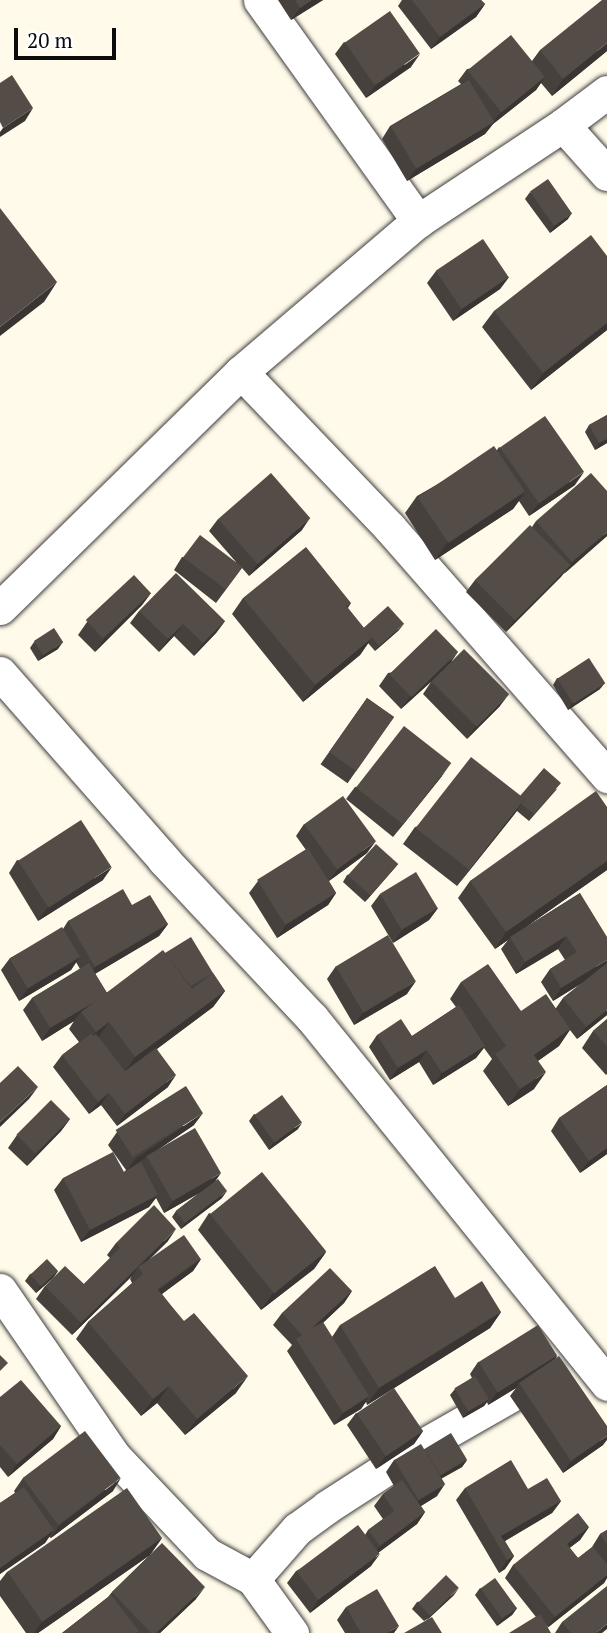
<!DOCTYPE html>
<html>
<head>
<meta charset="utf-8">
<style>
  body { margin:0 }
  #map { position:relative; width:607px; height:1633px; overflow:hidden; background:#fffae9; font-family:"PT Serif",serif }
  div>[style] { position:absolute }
  .roads { filter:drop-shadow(0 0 2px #3e3e3e) drop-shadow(0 0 2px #3e3e3e) }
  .minor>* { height:33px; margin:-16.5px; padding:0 16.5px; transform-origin:16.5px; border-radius:16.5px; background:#fff }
  .wall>* { inset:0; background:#47413d; transform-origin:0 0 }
  .shaded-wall>* { inset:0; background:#3a3532 }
  .building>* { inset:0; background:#534c47; transform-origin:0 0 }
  span { translate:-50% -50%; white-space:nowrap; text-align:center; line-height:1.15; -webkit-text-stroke:7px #fff; paint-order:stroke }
  .scale { position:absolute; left:14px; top:28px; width:102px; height:32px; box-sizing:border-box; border:4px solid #0b0b0b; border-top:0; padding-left:9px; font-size:21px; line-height:24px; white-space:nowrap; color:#0b0b0b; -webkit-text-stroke:5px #fff; paint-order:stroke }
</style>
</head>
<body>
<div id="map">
  <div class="roads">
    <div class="minor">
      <div style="left:260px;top:0;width:272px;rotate:54.4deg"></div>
      <div style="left:418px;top:221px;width:174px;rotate:-33.5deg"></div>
      <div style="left:563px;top:125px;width:66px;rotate:48.1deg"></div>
      <div style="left:563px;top:125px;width:55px;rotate:-36.9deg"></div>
      <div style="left:241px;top:372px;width:216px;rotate:46.3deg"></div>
      <div style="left:390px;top:528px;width:330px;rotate:48.8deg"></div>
      <div style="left:0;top:608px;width:337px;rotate:-44.4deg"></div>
      <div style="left:241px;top:372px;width:233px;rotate:-40.5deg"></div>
      <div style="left:0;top:673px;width:249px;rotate:48.7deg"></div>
      <div style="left:164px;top:860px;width:216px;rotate:46.9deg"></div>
      <div style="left:312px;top:1018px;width:470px;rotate:51.1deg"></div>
      <div style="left:0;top:1290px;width:201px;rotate:55.5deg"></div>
      <div style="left:114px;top:1456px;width:135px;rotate:46.5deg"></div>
      <div style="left:207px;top:1554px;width:52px;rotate:28.5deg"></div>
      <div style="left:253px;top:1579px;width:67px;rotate:54.2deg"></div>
      <div style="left:253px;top:1579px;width:67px;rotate:-48.7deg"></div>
      <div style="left:297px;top:1529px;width:37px;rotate:-36deg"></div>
      <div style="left:327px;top:1507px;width:105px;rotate:-32.9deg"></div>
      <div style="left:415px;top:1450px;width:153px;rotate:-29.7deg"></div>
    </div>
  </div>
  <div class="wall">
    <div style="clip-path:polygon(278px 0,323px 0,291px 20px)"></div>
    <div style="clip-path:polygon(402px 0,481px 0,485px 4px,476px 17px,431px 49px,398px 6px)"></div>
    <div style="clip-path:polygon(344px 42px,411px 67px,366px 98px,335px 54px)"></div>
    <div style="clip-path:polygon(540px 50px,607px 51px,552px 96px,541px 83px,536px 90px,493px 124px,485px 134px,407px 181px,382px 139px,390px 126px,461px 84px,458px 81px,467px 69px,532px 61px)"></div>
    <div style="clip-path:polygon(530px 192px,568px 219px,550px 233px,525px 199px)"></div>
    <div style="clip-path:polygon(607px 256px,607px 330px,531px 390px,482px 327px,494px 311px)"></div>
    <div style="clip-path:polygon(436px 271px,509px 277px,500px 289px,453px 321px,427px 283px)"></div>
    <div style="clip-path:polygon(607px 415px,607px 443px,595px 450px,585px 432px,589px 425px)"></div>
    <div style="clip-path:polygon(499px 447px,575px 485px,529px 516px,519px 501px,513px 509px,435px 560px,405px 513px,417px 496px,497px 450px)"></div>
    <div style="clip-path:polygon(218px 519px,302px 530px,249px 576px,242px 568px,216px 603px,174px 570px,182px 557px,236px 562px,209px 531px)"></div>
    <div style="clip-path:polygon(536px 521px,607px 536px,563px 574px,506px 632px,466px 592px,475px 580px,532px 527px)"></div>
    <div style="clip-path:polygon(151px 593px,142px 605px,95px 652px,78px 635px,87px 622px)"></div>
    <div style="clip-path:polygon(243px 598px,351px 603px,348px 608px,364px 628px,399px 630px,375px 651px,368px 643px,360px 655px,303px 702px,232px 614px)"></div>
    <div style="clip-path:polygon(139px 611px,225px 621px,216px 633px,194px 656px,174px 636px,159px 652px,130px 623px)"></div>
    <div style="clip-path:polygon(34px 642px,58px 649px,38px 661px,30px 648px)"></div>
    <div style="clip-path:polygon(452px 661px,500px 706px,467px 739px,423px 694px,431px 682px,401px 709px,379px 686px,388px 673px)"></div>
    <div style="clip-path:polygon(557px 678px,600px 689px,568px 710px,553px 685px)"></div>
    <div style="left:367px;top:698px;width:33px;height:81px;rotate:35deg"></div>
    <div style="clip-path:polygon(442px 776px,393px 837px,346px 799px,355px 787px)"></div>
    <div style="clip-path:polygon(557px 789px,529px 821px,517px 811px,457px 886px,403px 844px,415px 827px,520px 796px)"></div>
    <div style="clip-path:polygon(607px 807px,607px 870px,526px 927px,580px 893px,607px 1015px,577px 1039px,570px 1030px,559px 1046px,538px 1061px,534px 1089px,508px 1106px,483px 1071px,492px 1059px,484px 1048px,476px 1058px,433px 1085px,419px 1062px,390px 1080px,369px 1047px,377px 1035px,412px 1036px,456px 1007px,450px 999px,461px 982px,521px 1011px,556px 1008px,563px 998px,583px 982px,553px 1001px,541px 982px,550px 969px,565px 960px,558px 949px,516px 974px,501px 949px,508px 940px,495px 949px,458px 898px,470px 881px)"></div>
    <div style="clip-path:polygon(304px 824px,367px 853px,329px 881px,336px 893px,328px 905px,277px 938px,249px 893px,258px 881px,306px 850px,296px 836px)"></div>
    <div style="clip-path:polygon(17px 860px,103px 880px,38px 921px,9px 873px)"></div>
    <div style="clip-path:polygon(398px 864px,365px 902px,343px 882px,347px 875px)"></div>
    <div style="clip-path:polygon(380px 894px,438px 908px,429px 920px,393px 943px,371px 906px)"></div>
    <div style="clip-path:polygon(132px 905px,168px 924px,159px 936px,95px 974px,107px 993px,165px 953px,213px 973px,225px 991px,213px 1007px,157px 1049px,168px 1087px,117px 1126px,101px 1105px,89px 1114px,53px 1067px,62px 1055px,79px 1042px,69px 1029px,74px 1021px,42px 1041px,23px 1010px,32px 998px,80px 969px,76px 962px,71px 970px,19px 1001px,1px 970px,10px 958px,63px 929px,68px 921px)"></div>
    <div style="clip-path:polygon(336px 966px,407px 994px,354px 1025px,327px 979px)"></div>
    <div style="clip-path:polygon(607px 1019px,607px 1074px,606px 1075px,582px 1048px,593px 1031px)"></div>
    <div style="clip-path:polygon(607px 1085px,607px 1154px,580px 1173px,551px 1131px,559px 1118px)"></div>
    <div style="clip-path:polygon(254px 1114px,298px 1129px,269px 1150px,249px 1121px)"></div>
    <div style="clip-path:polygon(70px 1119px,61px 1131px,27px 1166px,8px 1148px,17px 1135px)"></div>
    <div style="clip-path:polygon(194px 1125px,159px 1149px,216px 1181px,222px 1198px,181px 1229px,172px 1217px,176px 1211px,199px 1193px,164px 1213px,156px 1198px,149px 1207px,81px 1242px,54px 1190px,63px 1178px,124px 1172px,126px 1170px,108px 1145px,117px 1132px)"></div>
    <div style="clip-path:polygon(209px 1213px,326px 1252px,314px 1269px,261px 1310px,198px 1230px)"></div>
    <div style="clip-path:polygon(168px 1241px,149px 1260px,201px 1259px,193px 1271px,162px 1294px,236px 1393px,185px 1435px,157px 1403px,141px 1416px,76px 1339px,88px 1322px,132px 1283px,130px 1279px,132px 1276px,72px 1335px,36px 1299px,45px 1286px,84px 1284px,110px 1258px,107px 1255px,116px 1243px)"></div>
    <div style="clip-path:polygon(58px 1271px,53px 1278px,36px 1293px,25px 1281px,30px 1274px)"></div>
    <div style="clip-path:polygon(352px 1291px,344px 1303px,323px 1323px,332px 1337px,340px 1325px,455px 1298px,501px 1312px,490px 1328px,367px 1405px,366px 1402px,361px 1409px,334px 1425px,287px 1351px,292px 1345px,273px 1325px,282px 1313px)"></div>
    <div style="clip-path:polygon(557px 1356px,554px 1360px,603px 1445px,563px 1473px,510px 1396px,516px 1388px,488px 1405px,487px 1402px,484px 1406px,463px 1418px,450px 1395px,455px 1389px,472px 1378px,470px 1374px,478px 1362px)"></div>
    <div style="clip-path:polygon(0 1397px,61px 1426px,53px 1439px,8px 1477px,0 1467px)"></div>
    <div style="clip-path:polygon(356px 1413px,423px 1431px,414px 1444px,376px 1469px,347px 1425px)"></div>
    <div style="clip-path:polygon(424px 1449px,467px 1460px,462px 1467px,442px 1478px,437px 1496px,421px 1506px,425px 1512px,417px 1524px,378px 1553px,371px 1566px,310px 1613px,287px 1583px,296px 1571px,365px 1535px,368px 1530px,383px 1519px,374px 1506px,383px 1494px,394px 1486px,386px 1472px,394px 1460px)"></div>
    <div style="clip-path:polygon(23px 1478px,113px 1491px,51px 1538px,49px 1537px,45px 1543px,0 1574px,0 1503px,15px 1493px,14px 1491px)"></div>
    <div style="clip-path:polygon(465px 1488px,528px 1489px,561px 1501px,552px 1513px,505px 1541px,514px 1556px,505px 1569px,499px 1573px,456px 1500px)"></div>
    <div style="clip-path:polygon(589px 1527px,580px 1540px,569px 1548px,578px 1558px,592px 1547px,600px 1534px,607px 1530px,607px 1578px,604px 1583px,548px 1627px,536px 1617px,505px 1578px,513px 1565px)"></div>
    <div style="clip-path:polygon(162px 1538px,150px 1555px,196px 1599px,160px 1633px,62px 1633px,108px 1597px,112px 1592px,150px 1555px,38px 1633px,26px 1633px,0 1596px,0 1581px,7px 1572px)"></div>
    <div style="clip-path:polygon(480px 1588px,517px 1608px,512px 1615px,497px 1626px,475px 1595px)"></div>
    <div style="clip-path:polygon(454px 1595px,429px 1618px,424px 1621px,412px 1609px,417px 1602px)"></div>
    <div style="clip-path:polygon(346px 1607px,394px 1633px,345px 1633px,337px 1620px)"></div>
    <div style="clip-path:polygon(562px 1622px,602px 1633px,555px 1633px)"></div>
  </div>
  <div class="shaded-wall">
    <div style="clip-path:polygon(312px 0,323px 0,291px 20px,300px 8px)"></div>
    <div style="clip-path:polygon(485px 4px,476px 17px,431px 49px,440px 37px)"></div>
    <div style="clip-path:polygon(607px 43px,607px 51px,552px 96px,563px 79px)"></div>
    <div style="clip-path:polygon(420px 54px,411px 67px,366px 98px,375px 86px)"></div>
    <div style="clip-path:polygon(545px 77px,536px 90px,493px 124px,485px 134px,407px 181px,416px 169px,493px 122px,501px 112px)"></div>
    <div style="clip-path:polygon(33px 108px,25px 121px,0 137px,0 132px,3px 128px)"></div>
    <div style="clip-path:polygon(572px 213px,568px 219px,550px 233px,554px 226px)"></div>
    <div style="clip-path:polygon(509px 277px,500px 289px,453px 321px,462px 309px)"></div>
    <div style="clip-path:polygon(57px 282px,44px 302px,0 336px,0 327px)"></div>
    <div style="clip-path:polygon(607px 323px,607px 330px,531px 390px,543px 373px)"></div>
    <div style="clip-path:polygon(607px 439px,607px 443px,595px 450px,599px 443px)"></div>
    <div style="clip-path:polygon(584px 472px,575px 485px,529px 516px,538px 504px)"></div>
    <div style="clip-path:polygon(525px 492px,513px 509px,435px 560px,447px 543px)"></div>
    <div style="clip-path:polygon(310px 518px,302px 530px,249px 576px,257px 564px)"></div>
    <div style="clip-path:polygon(607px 532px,607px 536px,564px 574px,572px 562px)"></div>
    <div style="clip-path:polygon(570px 565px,561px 577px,506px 632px,515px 619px)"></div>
    <div style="clip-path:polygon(151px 593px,142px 605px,95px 652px,104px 639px)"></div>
    <div style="clip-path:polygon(225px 621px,216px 633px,194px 656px,203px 643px)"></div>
    <div style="clip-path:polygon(183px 624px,174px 636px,159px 652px,168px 639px)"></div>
    <div style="clip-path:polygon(404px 624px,399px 630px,375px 651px,380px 645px)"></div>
    <div style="clip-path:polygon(372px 638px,360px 655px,303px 702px,315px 685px)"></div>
    <div style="clip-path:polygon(63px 642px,58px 649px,38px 661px,43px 655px)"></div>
    <div style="clip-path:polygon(458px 652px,449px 665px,401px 709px,410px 697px)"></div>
    <div style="clip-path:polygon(605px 683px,600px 689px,568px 710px,572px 703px)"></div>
    <div style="clip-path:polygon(509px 694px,500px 706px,467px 739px,476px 726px)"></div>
    <div style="clip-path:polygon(451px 763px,442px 776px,393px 837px,402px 825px)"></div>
    <div style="clip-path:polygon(525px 799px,513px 816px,457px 886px,469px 870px)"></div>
    <div style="clip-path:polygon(376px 841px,367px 853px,329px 881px,338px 869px)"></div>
    <div style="clip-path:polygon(607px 861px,607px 870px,510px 938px,510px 937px,508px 940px,495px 949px,506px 932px)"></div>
    <div style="clip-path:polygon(398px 864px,393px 870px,365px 902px,370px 895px)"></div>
    <div style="clip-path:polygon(112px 867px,103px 880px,38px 921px,47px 908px)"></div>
    <div style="clip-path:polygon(336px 893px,328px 905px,277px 938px,286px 925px)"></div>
    <div style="clip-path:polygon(438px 908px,429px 920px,393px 943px,402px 930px)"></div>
    <div style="clip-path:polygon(168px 924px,159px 936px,86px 979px,95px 967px)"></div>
    <div style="clip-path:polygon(566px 936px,558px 949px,516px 974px,525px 962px)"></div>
    <div style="clip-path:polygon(80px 957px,71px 970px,19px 1001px,28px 988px)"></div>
    <div style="clip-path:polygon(607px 960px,607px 968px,553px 1001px,561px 988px)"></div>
    <div style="clip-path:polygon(416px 981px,407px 994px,354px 1025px,363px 1012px)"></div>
    <div style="clip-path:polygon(225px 991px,213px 1007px,123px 1074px,135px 1057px)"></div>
    <div style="clip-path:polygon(107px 994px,81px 1012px,74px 1021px,42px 1041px,50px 1028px)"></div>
    <div style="clip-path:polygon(607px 1010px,607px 1015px,577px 1039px,586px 1027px)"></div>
    <div style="clip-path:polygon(109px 1022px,97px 1039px,84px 1049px,96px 1032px)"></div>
    <div style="clip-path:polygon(570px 1029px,559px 1046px,522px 1072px,534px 1055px)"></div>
    <div style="clip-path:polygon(485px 1046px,476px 1058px,433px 1085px,442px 1073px)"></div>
    <div style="clip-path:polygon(427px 1050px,419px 1062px,390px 1080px,398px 1068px)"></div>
    <div style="clip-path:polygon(546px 1072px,534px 1089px,508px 1106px,520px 1089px)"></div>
    <div style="clip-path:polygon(176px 1075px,168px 1087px,117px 1126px,125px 1114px)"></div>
    <div style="clip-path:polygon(38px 1087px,29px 1099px,0 1127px,0 1122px)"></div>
    <div style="clip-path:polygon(109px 1093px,101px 1105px,89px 1114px,98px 1102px)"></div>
    <div style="clip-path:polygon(203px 1113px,194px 1125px,147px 1157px,147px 1156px,145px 1158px,126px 1171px,135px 1159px)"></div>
    <div style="clip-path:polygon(70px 1119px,61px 1131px,27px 1166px,36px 1154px)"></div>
    <div style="clip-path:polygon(302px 1123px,298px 1129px,269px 1150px,273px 1143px)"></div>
    <div style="clip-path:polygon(607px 1148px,607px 1154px,580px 1173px,589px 1161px)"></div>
    <div style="clip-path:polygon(221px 1173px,212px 1186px,164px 1213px,173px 1201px)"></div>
    <div style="clip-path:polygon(227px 1191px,222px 1198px,181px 1229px,185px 1223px)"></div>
    <div style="clip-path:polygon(158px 1195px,149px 1207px,81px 1242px,90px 1230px)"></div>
    <div style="clip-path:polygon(176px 1229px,168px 1241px,139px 1269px,138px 1267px,132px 1276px,72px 1335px,81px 1323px)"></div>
    <div style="clip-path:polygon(326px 1252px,314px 1269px,261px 1310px,273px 1293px)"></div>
    <div style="clip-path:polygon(201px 1259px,193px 1271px,148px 1304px,156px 1292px)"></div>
    <div style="clip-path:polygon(58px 1271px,53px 1278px,36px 1293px,40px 1286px)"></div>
    <div style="clip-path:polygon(352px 1291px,344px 1303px,304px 1340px,312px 1328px)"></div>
    <div style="clip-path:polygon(501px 1312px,490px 1328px,367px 1405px,379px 1388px)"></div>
    <div style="clip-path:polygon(557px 1356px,549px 1368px,519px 1383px,516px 1388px,488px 1405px,497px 1392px)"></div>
    <div style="clip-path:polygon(248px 1376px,236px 1393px,185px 1435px,197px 1419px)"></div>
    <div style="clip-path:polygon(169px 1386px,157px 1403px,141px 1416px,153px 1399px)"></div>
    <div style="clip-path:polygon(369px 1396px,361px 1409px,334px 1425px,343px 1413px)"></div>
    <div style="clip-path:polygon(489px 1399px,484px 1406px,463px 1418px,468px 1411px)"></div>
    <div style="clip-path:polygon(61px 1426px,53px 1439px,8px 1477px,17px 1464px)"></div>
    <div style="clip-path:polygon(423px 1431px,414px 1444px,376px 1469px,385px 1457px)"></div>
    <div style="clip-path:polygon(607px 1436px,607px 1440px,603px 1445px,563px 1473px,571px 1461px)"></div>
    <div style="clip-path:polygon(467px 1460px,462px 1467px,432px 1484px,437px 1477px)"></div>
    <div style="clip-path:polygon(121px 1478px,113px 1491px,51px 1538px,59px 1526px)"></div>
    <div style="clip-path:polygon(445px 1484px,437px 1496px,411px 1512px,419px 1500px)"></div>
    <div style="clip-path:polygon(561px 1501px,552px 1513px,498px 1545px,501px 1536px)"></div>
    <div style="clip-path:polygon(425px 1512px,417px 1524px,371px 1558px,380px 1546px)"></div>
    <div style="clip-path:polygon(589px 1527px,580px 1540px,558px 1557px,567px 1544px)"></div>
    <div style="clip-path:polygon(54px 1530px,45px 1543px,0 1574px,0 1568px)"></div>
    <div style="clip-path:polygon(162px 1538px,150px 1555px,38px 1633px,34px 1633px,42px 1622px)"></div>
    <div style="clip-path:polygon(380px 1554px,371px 1566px,310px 1613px,318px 1600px)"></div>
    <div style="clip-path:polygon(514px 1556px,505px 1569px,499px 1573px,507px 1560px)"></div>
    <div style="clip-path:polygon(607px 1575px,607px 1578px,604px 1583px,546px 1629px,555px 1617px)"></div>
    <div style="clip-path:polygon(205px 1587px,196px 1599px,160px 1633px,156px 1633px)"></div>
    <div style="clip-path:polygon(459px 1588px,454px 1595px,425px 1622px,430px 1616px)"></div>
    <div style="clip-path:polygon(517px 1608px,512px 1615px,497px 1626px,502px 1619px)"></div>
    <div style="clip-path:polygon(607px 1624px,607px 1629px,602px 1633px,596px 1633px)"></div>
    <div style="clip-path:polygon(399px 1626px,394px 1633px,387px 1633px)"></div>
  </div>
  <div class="building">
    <div style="clip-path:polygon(295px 0,312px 0,300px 8px)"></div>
    <div style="clip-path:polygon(412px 0,481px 0,485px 4px,440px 37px)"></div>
    <div style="clip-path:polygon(602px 0,607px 0,607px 43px,563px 79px,540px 50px)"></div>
    <div style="left:390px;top:11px;width:52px;height:55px;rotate:55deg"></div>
    <div style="left:511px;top:35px;width:54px;height:56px;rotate:51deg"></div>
    <div style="clip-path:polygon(12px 75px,33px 108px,3px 128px,0 122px,0 83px)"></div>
    <div style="left:469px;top:80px;width:49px;height:91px;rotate:59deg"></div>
    <div style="left:548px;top:179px;width:42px;height:22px;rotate:55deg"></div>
    <div style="clip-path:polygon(0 208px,57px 282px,0 327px)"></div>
    <div style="clip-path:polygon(591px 235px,607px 256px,607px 323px,543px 373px,494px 311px)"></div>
    <div style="left:483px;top:239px;width:46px;height:57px;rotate:56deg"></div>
    <div style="clip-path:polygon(607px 415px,607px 439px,599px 443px,589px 425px)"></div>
    <div style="left:545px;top:416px;width:68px;height:55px;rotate:55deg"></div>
    <div style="left:494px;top:446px;width:55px;height:92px;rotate:56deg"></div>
    <div style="left:271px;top:473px;width:60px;height:70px;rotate:49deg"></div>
    <div style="clip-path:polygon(591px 473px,607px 491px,607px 532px,572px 562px,536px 521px)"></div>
    <div style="left:530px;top:525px;width:57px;height:78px;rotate:45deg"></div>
    <div style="left:200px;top:535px;width:53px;height:28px;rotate:37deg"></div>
    <div style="clip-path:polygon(306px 547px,351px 603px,346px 606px,372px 638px,315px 685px,243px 598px)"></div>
    <div style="clip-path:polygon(176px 573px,225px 621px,203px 643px,183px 624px,168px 639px,139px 611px)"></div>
    <div style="left:134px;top:575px;width:25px;height:66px;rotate:47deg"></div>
    <div style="left:388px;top:606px;width:24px;height:33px;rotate:48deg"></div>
    <div style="left:54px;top:628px;width:17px;height:24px;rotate:57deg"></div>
    <div style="left:436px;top:629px;width:32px;height:65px;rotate:46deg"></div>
    <div style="left:464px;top:649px;width:64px;height:46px;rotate:45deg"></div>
    <div style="left:589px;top:658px;width:30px;height:38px;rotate:57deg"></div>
    <div style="left:367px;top:698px;width:33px;height:66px;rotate:35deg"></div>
    <div style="left:404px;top:726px;width:60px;height:78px;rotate:38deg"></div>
    <div style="left:471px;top:757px;width:68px;height:90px;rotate:38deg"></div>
    <div style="clip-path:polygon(544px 768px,561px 783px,534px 814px,521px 804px,525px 799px,520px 796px)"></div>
    <div style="clip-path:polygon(596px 791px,607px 807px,607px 861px,506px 932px,470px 881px)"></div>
    <div style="left:343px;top:796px;width:56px;height:48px;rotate:54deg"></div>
    <div style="left:81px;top:820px;width:56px;height:75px;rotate:57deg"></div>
    <div style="left:376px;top:844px;width:30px;height:42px;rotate:42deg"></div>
    <div style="left:308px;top:848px;width:53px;height:60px;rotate:58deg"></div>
    <div style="left:416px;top:872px;width:42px;height:42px;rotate:59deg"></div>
    <div style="clip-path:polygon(123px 889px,132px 905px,150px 895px,168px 924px,95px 967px,68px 921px)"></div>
    <div style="clip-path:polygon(580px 893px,607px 937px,607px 960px,561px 988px,550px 969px,577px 952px,566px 936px,525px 962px,510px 937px)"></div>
    <div style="left:62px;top:927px;width:35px;height:61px;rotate:59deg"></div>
    <div style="left:388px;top:935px;width:54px;height:61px;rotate:59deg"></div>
    <div style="clip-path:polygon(191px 937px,213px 973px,191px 986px,165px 953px)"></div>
    <div style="clip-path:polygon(163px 950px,192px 989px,213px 973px,225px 991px,135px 1057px,109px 1022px,96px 1032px,81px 1012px)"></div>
    <div style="clip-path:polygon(89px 963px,107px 993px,93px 1003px,50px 1028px,32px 998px)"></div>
    <div style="clip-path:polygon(607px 963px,607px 1010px,586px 1027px,563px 998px)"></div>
    <div style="clip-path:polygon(488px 964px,521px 1011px,546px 994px,570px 1029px,534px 1055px,546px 1072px,520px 1089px,495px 1054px,506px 1046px,461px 982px)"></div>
    <div style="clip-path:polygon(459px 1005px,485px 1046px,442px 1073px,427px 1050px,398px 1068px,377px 1035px,401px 1019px,412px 1036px)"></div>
    <div style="clip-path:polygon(607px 1019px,607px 1046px,593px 1031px)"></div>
    <div style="clip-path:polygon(91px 1034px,93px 1036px,96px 1034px,125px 1071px,156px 1048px,176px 1075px,125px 1114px,109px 1093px,98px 1102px,62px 1055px)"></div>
    <div style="clip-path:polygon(18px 1066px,38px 1087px,0 1122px,0 1083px)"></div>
    <div style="clip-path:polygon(607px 1085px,607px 1148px,589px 1161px,559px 1118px)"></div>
    <div style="left:186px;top:1086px;width:32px;height:83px;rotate:58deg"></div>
    <div style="left:282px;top:1095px;width:34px;height:34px;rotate:54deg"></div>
    <div style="left:51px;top:1100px;width:27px;height:49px;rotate:45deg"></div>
    <div style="left:195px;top:1128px;width:52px;height:56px;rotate:60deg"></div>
    <div style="clip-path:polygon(113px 1152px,124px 1172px,141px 1162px,158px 1195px,90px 1230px,63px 1178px)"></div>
    <div style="left:262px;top:1172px;width:102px;height:67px;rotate:51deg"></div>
    <div style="left:218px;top:1179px;width:15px;height:53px;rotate:53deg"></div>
    <div style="clip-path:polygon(154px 1205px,176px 1229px,81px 1323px,45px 1286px,65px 1266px,84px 1284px,120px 1248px,116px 1243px)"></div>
    <div style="left:184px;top:1235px;width:29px;height:56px;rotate:55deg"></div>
    <div style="left:47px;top:1259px;width:16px;height:23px;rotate:47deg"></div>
    <div style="clip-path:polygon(435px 1266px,455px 1298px,482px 1281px,501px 1312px,379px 1388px,340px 1325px)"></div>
    <div style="clip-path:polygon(330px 1268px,352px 1291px,312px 1328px,323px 1322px,369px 1396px,343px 1413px,296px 1339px,302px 1335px,282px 1313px)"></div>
    <div style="clip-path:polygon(144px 1273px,184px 1321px,194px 1313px,248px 1376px,197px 1419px,169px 1386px,153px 1399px,88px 1322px)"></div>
    <div style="left:538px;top:1325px;width:36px;height:70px;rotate:58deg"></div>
    <div style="clip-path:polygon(0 1355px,8px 1363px,0 1371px)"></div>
    <div style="clip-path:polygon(559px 1356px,607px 1426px,607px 1436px,571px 1461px,519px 1383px)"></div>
    <div style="left:475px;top:1376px;width:27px;height:24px;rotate:59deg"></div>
    <div style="clip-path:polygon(21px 1380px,61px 1426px,17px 1464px,0 1445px,0 1397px)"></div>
    <div style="left:394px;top:1388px;width:52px;height:45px;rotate:56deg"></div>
    <div style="left:85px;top:1431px;width:59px;height:78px;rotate:53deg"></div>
    <div style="left:451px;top:1433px;width:31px;height:31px;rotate:59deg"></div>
    <div style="left:421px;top:1444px;width:47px;height:31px;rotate:59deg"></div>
    <div style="clip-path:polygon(511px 1460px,528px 1489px,547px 1478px,561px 1501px,501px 1536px,514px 1556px,507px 1560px,465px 1488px)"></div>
    <div style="clip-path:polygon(402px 1480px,425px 1512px,380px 1546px,368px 1530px,394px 1511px,383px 1494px)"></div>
    <div style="clip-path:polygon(24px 1487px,54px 1530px,0 1568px,0 1503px)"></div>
    <div style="left:127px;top:1488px;width:61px;height:146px;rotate:55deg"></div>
    <div style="clip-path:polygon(578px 1513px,589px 1527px,567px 1544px,578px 1558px,593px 1547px,607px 1564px,607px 1575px,555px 1617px,513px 1565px)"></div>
    <div style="left:358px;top:1525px;width:36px;height:77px;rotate:53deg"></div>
    <div style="clip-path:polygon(607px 1530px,607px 1545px,600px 1534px)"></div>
    <div style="clip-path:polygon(162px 1543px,205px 1587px,156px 1633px,151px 1633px,112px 1592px)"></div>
    <div style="left:446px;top:1575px;width:18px;height:40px;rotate:45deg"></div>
    <div style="left:495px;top:1578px;width:37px;height:18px;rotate:54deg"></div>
    <div style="clip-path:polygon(607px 1586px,607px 1624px,596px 1633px,571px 1633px,562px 1622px)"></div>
    <div style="clip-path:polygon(377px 1589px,399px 1626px,387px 1633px,361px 1633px,346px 1607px)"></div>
    <div style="clip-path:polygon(111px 1595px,139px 1631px,136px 1633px,62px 1633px)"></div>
    <div style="clip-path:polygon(540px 1614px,551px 1633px,509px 1633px)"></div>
    <div style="clip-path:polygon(432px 1617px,442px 1633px,404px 1633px)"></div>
  </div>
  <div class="scale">20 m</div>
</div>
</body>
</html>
